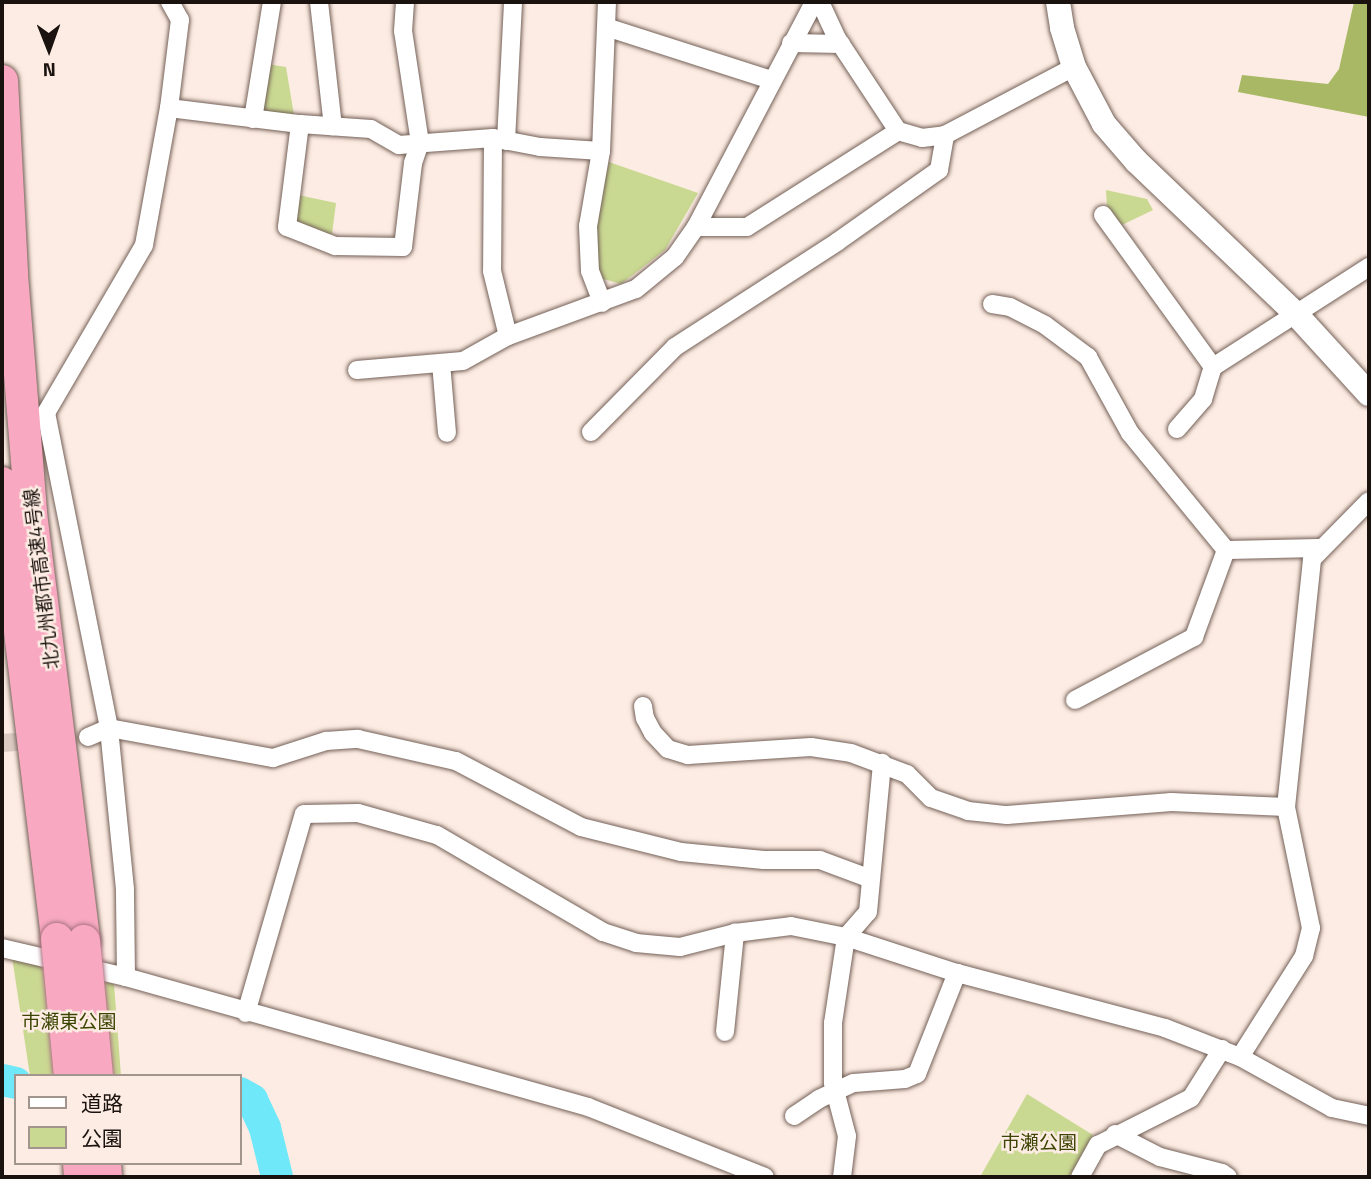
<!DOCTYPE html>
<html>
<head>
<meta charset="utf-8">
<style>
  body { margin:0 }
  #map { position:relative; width:1371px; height:1179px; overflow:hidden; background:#fdece3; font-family:"Titillium Web","Noto Sans JP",sans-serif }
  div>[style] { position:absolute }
  .green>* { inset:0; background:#cad992 }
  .forest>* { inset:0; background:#a8b864 }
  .river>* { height:32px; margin:-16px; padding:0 16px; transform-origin:16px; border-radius:16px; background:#6fe8f9 }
  .street-tunnel>* { height:18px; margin-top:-9px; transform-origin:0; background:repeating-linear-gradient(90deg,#dbcbc3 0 18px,transparent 0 27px) }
  .roads { filter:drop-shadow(0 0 2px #736057) drop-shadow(0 0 2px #736057) }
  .street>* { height:18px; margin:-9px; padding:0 9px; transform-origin:9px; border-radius:9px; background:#fff }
  .secondary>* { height:24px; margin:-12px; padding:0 12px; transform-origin:12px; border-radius:12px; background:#fff }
  .highway>* { height:32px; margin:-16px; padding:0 16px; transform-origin:16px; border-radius:16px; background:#f8a9c1 }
  .bridges { filter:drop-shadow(0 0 2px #aa7482) drop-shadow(0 0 2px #aa7482) }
  .highway-bridge>* { height:32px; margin:-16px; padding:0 16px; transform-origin:16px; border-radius:16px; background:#f8a9c1 }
  span { translate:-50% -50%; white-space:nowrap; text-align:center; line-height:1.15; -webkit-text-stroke:5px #fdece3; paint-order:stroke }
  .street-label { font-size:19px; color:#19120e }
  .park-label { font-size:19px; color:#3b4400 }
  .frame { position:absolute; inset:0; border:4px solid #19120e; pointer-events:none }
  .legend { position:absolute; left:14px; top:1074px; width:228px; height:91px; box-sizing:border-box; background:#fdece3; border:2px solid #a2958e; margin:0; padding:9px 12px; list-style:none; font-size:21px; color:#19120e }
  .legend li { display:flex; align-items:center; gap:14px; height:35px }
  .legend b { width:35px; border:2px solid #a2958e }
  .north { position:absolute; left:14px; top:14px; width:70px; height:70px; -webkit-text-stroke:5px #fdece3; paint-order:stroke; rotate:179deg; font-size:19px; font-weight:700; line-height:28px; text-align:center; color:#19120e }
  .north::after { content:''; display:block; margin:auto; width:24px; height:32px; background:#19120e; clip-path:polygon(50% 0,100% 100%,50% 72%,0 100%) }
</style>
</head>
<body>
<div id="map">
  <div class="green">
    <div style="clip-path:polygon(267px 64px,286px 67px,294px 115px,264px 113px,260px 107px)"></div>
    <div style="clip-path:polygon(609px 162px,698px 193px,665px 250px,621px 284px,600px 278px,596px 255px,595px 223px)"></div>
    <div style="clip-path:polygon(1106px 190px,1147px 199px,1153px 210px,1122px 225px,1107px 207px)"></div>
    <div style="clip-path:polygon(298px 195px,336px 203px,332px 234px,299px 227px,293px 217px)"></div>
    <div style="clip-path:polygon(12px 957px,114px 984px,121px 1076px,30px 1076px)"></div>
    <div style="clip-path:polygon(1027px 1094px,1093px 1135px,1069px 1177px,980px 1177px)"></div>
  </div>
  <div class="forest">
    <div style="clip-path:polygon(1354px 2px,1369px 2px,1369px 117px,1238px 92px,1242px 75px,1328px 84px,1339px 69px)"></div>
  </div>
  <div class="river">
    <div style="left:2px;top:1080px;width:14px;rotate:12deg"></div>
    <div style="left:240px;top:1093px;width:14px;rotate:30deg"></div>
    <div style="left:252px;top:1100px;width:31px;rotate:65deg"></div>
    <div style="left:265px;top:1128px;width:50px;rotate:76.2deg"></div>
  </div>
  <div class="street-tunnel">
    <div style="left:2px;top:743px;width:86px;rotate:-4deg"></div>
  </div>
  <div class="roads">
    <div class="street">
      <div style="left:319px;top:2px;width:125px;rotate:83.6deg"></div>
      <div style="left:820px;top:2px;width:38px;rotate:65deg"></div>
      <div style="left:836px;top:37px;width:113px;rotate:56.6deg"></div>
      <div style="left:898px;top:131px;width:25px;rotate:16deg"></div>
      <div style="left:922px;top:138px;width:23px;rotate:-7deg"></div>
      <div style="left:945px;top:135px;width:146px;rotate:-27.8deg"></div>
      <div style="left:606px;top:27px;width:173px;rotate:17.8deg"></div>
      <div style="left:791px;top:43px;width:50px;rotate:1.1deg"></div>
      <div style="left:169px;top:108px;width:132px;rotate:7deg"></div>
      <div style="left:300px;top:124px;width:71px;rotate:4deg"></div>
      <div style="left:371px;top:129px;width:32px;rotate:30deg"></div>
      <div style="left:399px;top:145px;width:94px;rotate:-4.3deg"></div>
      <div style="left:493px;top:138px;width:48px;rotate:10.8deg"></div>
      <div style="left:540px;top:147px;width:61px;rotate:3.8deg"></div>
      <div style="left:601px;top:151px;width:149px;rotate:-87.7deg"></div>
      <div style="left:253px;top:119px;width:119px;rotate:-80.8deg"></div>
      <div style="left:300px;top:124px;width:104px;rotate:97.2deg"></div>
      <div style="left:287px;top:227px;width:52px;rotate:21.6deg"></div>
      <div style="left:335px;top:246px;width:68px;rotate:0.8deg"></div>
      <div style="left:403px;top:247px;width:85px;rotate:-83.2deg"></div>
      <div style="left:413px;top:163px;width:21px;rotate:-71deg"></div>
      <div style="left:420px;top:143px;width:113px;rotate:-98.6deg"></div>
      <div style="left:403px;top:31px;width:29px;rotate:-86deg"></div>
      <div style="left:493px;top:138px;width:133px;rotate:90.4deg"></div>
      <div style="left:492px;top:271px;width:67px;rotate:76.2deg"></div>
      <div style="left:508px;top:336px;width:136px;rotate:-20.2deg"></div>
      <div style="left:636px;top:289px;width:50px;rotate:-39.4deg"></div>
      <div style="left:675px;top:257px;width:37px;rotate:-55deg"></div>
      <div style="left:696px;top:227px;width:254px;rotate:-62.3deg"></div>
      <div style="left:506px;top:141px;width:139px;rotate:-87.1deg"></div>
      <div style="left:601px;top:151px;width:76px;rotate:99.8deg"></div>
      <div style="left:588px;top:226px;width:45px;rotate:87.5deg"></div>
      <div style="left:590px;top:271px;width:34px;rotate:69deg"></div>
      <div style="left:1103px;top:215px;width:188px;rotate:54.1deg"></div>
      <div style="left:1213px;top:367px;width:185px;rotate:-32.7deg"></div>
      <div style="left:696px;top:227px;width:51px"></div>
      <div style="left:747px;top:227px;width:179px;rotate:-32.4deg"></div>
      <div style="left:992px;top:304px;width:18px;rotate:9deg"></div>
      <div style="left:1010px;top:307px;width:39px;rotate:27deg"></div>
      <div style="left:1045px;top:325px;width:54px;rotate:36.7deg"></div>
      <div style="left:1088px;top:357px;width:87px;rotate:61.1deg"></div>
      <div style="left:1130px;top:433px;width:151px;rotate:50.6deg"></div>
      <div style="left:1226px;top:550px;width:94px;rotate:-1.2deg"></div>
      <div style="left:441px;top:363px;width:70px;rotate:85.1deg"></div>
      <div style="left:357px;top:370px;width:106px;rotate:-4.9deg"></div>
      <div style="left:463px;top:361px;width:51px;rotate:-29.1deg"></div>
      <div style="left:1177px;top:429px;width:40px;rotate:-49deg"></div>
      <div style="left:1203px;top:399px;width:34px;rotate:-73deg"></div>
      <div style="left:591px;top:432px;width:120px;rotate:-45.3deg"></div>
      <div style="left:675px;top:347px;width:193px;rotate:-32.9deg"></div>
      <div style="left:837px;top:242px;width:125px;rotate:-35.2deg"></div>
      <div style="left:939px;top:170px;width:36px;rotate:-80deg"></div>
      <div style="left:1075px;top:700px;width:135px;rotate:-27.9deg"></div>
      <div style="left:1194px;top:637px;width:93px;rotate:-69.8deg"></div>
      <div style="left:643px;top:706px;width:12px;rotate:81deg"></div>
      <div style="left:645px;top:718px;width:17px;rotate:62deg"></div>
      <div style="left:653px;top:733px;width:22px;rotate:47deg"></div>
      <div style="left:668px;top:749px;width:21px;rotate:17deg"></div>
      <div style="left:688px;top:755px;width:123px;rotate:-3.7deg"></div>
      <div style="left:811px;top:747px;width:40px;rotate:8.5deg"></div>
      <div style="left:851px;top:753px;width:60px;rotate:20.6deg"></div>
      <div style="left:907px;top:774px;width:34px;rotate:45deg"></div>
      <div style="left:931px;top:798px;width:39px;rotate:19deg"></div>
      <div style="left:968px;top:811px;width:39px;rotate:6deg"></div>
      <div style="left:1007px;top:815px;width:165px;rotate:-4.5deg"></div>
      <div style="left:1171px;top:802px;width:115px;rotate:2.5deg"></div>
      <div style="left:88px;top:737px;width:23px;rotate:-23deg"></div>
      <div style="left:109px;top:728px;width:167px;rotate:10.4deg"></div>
      <div style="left:273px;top:758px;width:56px;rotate:-17.8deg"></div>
      <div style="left:326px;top:741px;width:32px;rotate:-4deg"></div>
      <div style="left:358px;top:739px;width:100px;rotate:12.7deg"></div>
      <div style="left:456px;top:761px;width:141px;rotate:27.8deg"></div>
      <div style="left:581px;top:827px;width:103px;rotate:14deg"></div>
      <div style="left:681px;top:852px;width:83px;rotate:5.5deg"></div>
      <div style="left:764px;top:860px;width:56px"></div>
      <div style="left:820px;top:860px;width:54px;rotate:20.4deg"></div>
      <div style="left:2px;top:948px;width:127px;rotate:13.2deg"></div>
      <div style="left:126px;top:977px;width:480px;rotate:15.7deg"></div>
      <div style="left:588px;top:1107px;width:190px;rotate:21.6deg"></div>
      <div style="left:126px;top:977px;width:88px;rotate:-90.7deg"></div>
      <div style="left:125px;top:889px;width:162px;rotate:-95.7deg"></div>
      <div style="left:109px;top:728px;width:321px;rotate:-101.3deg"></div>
      <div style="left:46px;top:413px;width:194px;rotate:-59.7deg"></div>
      <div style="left:144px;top:245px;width:139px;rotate:-79.7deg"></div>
      <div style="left:169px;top:108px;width:89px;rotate:-82.9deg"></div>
      <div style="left:180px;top:20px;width:21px;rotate:-119deg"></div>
      <div style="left:246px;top:1013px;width:207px;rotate:-73.8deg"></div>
      <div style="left:304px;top:814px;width:54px;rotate:-1.1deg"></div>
      <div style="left:358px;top:813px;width:82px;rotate:15.6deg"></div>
      <div style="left:437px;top:835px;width:192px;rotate:30.3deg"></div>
      <div style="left:603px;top:932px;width:35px;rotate:18deg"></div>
      <div style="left:636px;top:943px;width:44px;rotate:5.2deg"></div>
      <div style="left:680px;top:947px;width:57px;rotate:-14.3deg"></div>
      <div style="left:735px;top:933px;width:56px;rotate:-7.1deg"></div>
      <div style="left:791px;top:926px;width:56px;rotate:11.3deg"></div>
      <div style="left:846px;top:937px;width:117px;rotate:18deg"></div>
      <div style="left:957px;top:973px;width:215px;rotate:14.8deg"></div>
      <div style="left:1165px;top:1028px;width:80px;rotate:21.1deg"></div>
      <div style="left:1240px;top:1057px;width:105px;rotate:29deg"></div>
      <div style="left:1332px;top:1108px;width:38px;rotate:12deg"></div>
      <div style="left:725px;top:1032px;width:100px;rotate:-84.2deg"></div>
      <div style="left:1240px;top:1057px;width:120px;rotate:-57.6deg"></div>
      <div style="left:1304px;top:956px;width:29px;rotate:-76deg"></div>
      <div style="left:1311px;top:928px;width:124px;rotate:-101.7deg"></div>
      <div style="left:1286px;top:807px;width:249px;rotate:-84deg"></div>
      <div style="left:1312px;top:559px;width:81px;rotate:-45.5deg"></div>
      <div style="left:794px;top:1116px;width:30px;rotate:-34deg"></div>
      <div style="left:819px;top:1099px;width:38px;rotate:-25deg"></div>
      <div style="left:854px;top:1083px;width:51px;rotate:-4.5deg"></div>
      <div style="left:905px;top:1079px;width:13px;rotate:-23deg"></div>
      <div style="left:917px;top:1074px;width:109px;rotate:-68.4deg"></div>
      <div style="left:1115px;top:1134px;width:51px;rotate:27.1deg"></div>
      <div style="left:1160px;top:1157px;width:64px;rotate:14.5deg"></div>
      <div style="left:1222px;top:1173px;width:7px;rotate:34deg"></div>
      <div style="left:842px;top:1177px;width:41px;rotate:-83deg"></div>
      <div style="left:847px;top:1136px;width:55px;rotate:-104.8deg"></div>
      <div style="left:833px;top:1083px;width:60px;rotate:-90deg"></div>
      <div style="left:833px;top:1023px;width:87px;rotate:-81.4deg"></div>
      <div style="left:846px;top:937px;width:33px;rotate:-49deg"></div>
      <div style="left:868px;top:912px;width:150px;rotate:-84.6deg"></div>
      <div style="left:1080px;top:1177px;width:37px;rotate:-61deg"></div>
      <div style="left:1098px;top:1145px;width:104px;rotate:-26.8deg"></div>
      <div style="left:1191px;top:1098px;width:58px;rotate:-57.7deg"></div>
    </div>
    <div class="secondary">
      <div style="left:1058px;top:2px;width:26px;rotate:81deg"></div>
      <div style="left:1062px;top:28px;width:41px;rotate:72.9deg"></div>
      <div style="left:1074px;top:67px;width:64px;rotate:62.2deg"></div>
      <div style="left:1104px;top:124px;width:49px;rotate:49.1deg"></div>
      <div style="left:1136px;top:161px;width:219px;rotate:43.7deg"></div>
      <div style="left:1294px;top:312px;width:111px;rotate:47.6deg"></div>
    </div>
    <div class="highway">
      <div style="left:2px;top:81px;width:194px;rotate:87deg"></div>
      <div style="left:12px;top:275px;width:239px;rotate:85.4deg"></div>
      <div style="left:31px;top:513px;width:431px;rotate:82.9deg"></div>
      <div style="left:2px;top:483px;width:459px;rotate:83.1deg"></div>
      <div style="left:79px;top:1163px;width:14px;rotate:86deg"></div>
      <div style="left:105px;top:1163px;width:14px;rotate:86deg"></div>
    </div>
  </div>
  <div class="bridges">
    <div class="highway-bridge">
      <div style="left:57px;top:939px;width:138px;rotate:84.6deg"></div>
      <div style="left:84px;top:941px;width:136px;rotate:84.5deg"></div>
    </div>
  </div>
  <div class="street-label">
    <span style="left:41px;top:579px;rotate:-97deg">北九州都市高速4号線</span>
  </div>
  <div class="park-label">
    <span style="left:69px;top:1021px">市瀬東公園</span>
    <span style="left:1039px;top:1142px">市瀬公園</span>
  </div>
  <div class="frame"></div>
  <ul class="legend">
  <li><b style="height:9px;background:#fff"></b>道路</li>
  <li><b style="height:19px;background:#cad992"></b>公園</li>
  </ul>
  <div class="north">N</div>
</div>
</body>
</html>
